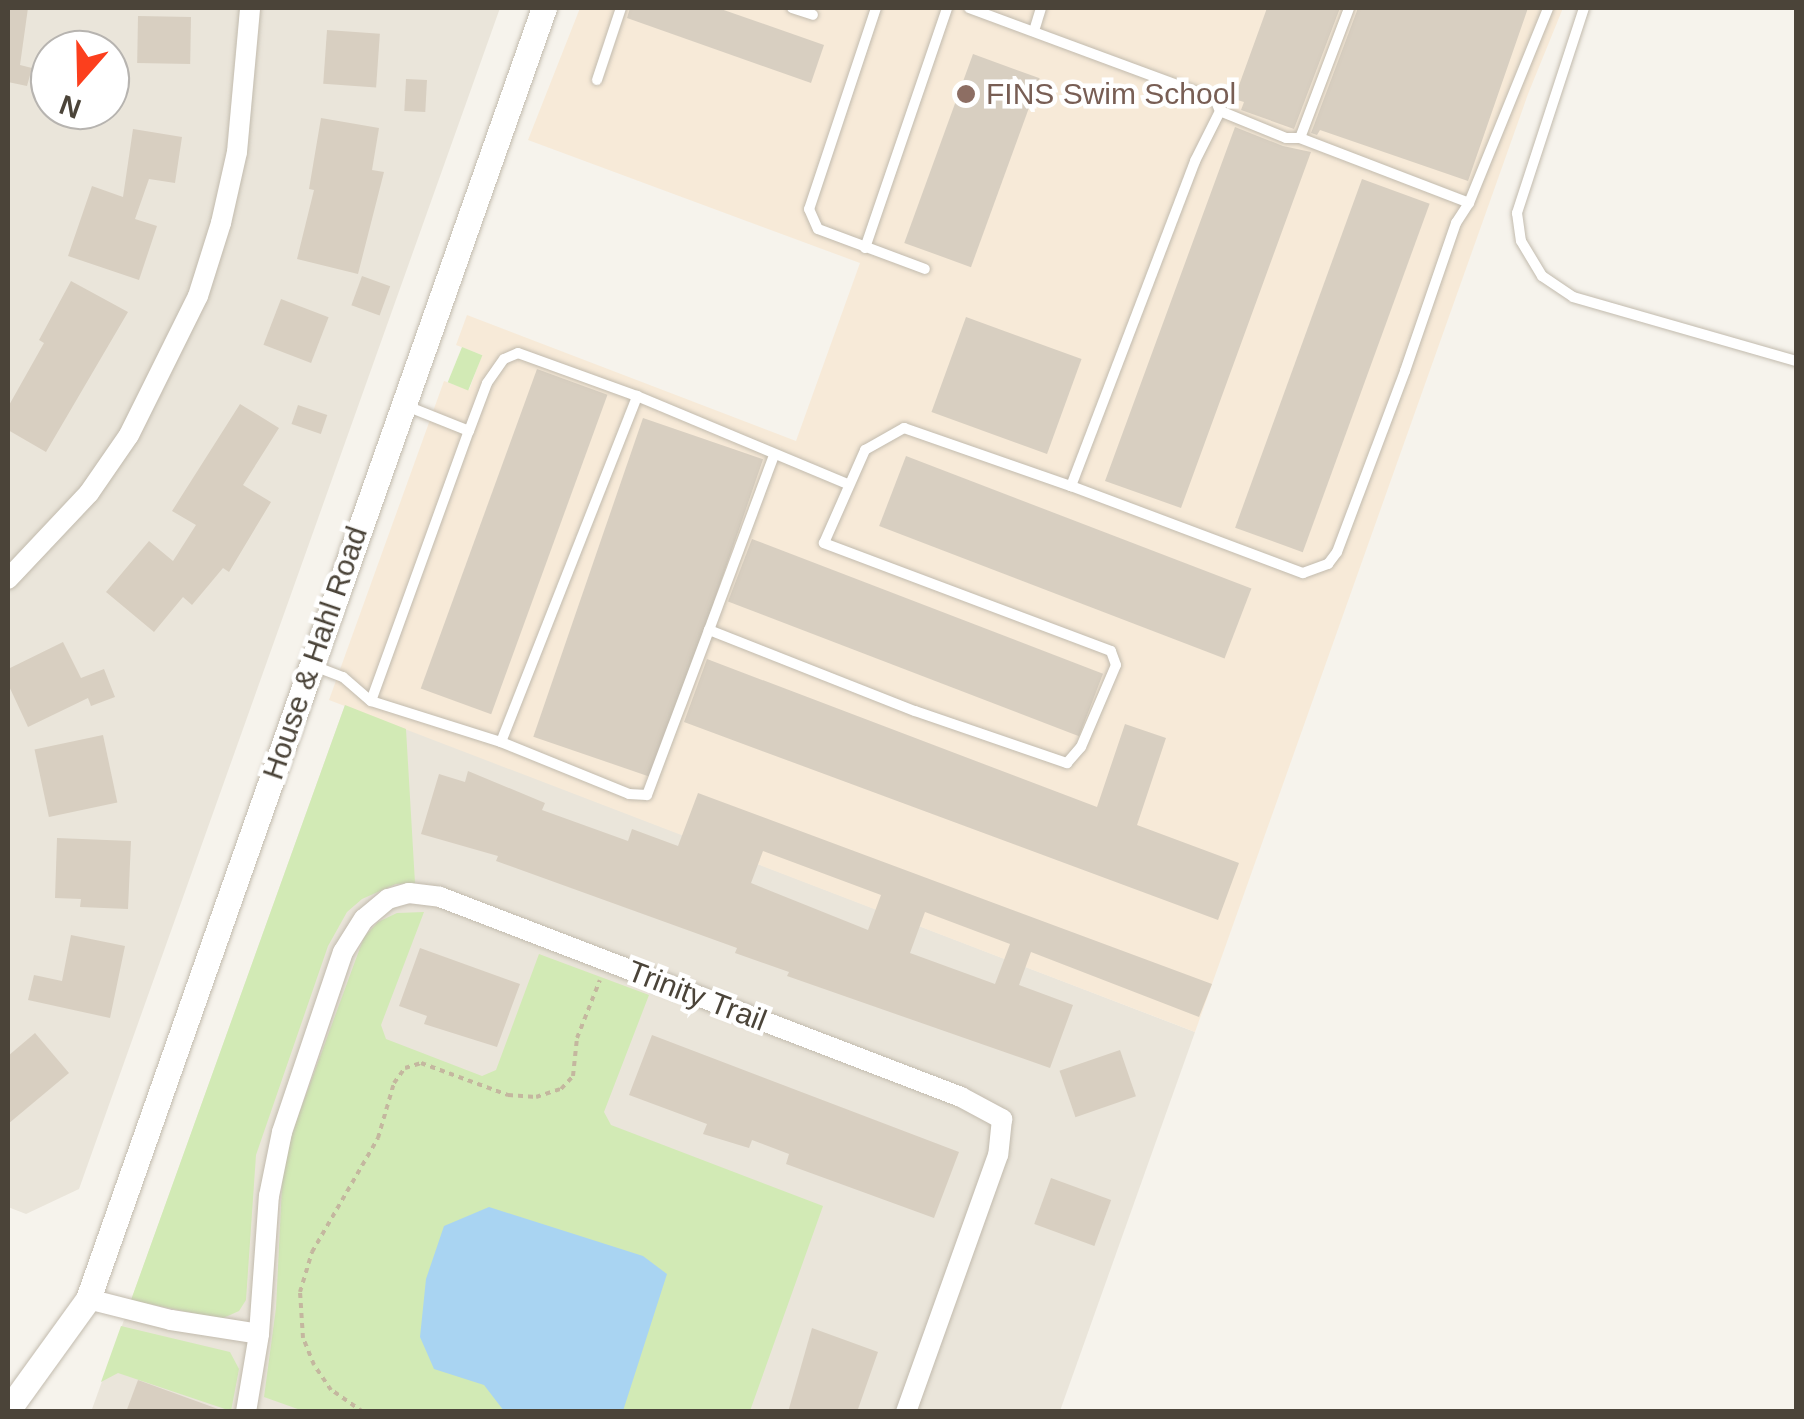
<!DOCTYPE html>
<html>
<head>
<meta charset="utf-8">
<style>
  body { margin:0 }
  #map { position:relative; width:1804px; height:1419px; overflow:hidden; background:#f6f3ec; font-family:Helvetica,sans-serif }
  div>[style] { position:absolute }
  .residential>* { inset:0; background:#eae5da }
  .commercial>* { inset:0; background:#f7ead8 }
  .green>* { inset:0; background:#d2eab5; transform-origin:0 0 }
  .water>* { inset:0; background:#a9d4f2 }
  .building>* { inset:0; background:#d8cfc1; transform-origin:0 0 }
  .path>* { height:4px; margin-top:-2px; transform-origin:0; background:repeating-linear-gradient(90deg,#c4b79f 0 5px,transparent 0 10px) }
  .roads { filter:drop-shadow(0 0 2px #c2bbae) drop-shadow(0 0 2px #c2bbae) }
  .service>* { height:10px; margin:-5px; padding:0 5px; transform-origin:5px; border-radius:5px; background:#fff }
  .minor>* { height:20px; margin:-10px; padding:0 10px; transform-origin:10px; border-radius:10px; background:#fff }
  .tertiary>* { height:25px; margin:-12.5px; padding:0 12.5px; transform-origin:12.5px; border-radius:12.5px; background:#fff }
  .dots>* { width:28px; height:28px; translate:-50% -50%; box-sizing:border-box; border:5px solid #fff; border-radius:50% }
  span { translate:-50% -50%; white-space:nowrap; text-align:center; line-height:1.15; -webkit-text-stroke:9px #fff; paint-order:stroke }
  .education-label { font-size:30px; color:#785e54 }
  .left { translate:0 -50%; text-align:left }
  .street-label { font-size:30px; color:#4b4439 }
  .frame { position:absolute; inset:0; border:10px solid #4b4439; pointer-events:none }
  .north { position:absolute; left:30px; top:30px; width:100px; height:100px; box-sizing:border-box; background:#fff; border:2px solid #b7b4b0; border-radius:50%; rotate:200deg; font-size:28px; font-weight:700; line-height:40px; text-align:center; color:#4b4439 }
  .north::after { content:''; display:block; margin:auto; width:35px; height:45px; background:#fc3f1d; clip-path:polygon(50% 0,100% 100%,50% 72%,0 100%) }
</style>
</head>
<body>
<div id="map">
  <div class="residential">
    <div style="clip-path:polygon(evenodd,8px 8px,500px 8px,79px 1189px,26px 1214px,8px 1207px,8px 8px,50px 50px,110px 50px,110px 110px,50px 110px,50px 50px)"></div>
    <div style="clip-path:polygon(345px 705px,1195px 1032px,1060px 1411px,91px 1412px)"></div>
  </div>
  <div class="commercial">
    <div style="clip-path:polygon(580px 8px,1563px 8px,1528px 94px,1195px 1032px,329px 700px,444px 381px,469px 390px,482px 355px,456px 345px,467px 315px,796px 441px,860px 263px,528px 140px)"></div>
  </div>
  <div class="green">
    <div style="left:462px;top:347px;width:22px;height:38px;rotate:22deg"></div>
    <div style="clip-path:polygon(345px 705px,406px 729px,415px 883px,396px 884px,362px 899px,347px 912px,328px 946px,256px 1155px,246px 1300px,239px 1311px,221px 1319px,131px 1300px)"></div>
    <div style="clip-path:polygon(424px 912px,381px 1025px,386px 1039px,482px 1076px,496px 1070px,539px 954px,649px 995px,604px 1112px,611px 1125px,823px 1206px,750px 1411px,306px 1412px,264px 1397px,276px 1308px,283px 1165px,296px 1122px,364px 937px,378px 922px,397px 913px)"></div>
    <div style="clip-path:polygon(121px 1326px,230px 1352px,239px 1369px,231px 1411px,118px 1373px,101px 1382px)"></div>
  </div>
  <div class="water">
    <div style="clip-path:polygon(489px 1207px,643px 1256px,667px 1274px,623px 1411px,504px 1411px,484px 1385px,434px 1369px,420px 1337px,426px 1279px,444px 1226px)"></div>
  </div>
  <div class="building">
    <div style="clip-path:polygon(8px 8px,28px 8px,20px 65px,32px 68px,27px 86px,8px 82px)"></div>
    <div style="clip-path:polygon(630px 8px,718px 8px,824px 45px,811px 83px,627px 18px)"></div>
    <div style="clip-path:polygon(1267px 8px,1340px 8px,1294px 129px,1241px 110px,1244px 102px,1234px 99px)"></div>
    <div style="clip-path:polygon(1358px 8px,1528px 8px,1468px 181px,1320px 130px,1317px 135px,1311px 133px)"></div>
    <div style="left:138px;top:16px;width:53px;height:47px;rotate:1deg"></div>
    <div style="left:327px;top:30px;width:53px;height:54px;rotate:4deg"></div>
    <div style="left:973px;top:54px;width:71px;height:201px;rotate:20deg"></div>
    <div style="left:406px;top:79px;width:21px;height:32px;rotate:3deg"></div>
    <div style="clip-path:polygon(321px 118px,379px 128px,372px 170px,384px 172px,358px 274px,297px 259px,314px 190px,309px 189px)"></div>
    <div style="clip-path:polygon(1235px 127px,1283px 146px,1311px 152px,1181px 508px,1105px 481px)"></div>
    <div style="clip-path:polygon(133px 129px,182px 137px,175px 183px,149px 179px,135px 219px,157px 226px,139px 280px,68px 256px,92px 186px,123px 197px)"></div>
    <div style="left:1362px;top:179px;width:72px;height:371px;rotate:20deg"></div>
    <div style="left:362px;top:276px;width:30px;height:31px;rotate:20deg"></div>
    <div style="clip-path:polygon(71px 281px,128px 312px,46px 452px,8px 430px,8px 407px,44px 343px,39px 340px)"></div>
    <div style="left:281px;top:299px;width:51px;height:49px;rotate:21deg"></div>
    <div style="left:966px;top:317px;width:123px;height:101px;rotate:20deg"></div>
    <div style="left:537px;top:369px;width:75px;height:340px;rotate:20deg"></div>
    <div style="clip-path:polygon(240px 404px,279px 428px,243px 485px,271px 502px,229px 572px,223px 568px,192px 605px,183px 597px,154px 632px,106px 592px,149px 541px,173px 561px,196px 525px,172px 511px)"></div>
    <div style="left:298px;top:405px;width:31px;height:20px;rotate:19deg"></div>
    <div style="left:643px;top:418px;width:127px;height:337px;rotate:19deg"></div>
    <div style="left:906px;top:456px;width:370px;height:75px;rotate:21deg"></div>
    <div style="left:752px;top:539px;width:376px;height:67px;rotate:21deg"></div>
    <div style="clip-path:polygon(63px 642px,81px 678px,104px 669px,115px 697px,91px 706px,88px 698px,28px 727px,8px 684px,8px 669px)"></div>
    <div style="clip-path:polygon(707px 659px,1097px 807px,1125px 724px,1166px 738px,1137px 825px,1239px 863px,1218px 920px,684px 722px)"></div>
    <div style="left:103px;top:735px;width:69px;height:70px;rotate:78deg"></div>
    <div style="clip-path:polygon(evenodd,468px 771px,545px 803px,542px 810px,628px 841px,632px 829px,678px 846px,698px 793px,1212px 984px,1199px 1017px,1031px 952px,1019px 985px,1073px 1005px,1050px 1068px,787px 976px,789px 972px,735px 953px,737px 948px,496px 861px,498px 856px,421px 834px,439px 774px,465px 782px,468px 771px,763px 851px,881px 895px,868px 930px,751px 883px,763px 851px,468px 771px,925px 912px,1010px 944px,995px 984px,910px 953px,925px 912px)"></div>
    <div style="clip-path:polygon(57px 838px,131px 841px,128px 909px,80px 907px,81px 899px,55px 898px)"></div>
    <div style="clip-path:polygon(71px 935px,125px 946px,110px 1018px,28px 1000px,34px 975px,62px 981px)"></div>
    <div style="clip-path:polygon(420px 948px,520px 984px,497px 1047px,424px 1024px,427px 1016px,399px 1006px)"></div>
    <div style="clip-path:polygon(35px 1033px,69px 1073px,8px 1124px,8px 1056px)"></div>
    <div style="clip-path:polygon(652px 1035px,959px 1152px,934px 1218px,786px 1164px,789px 1154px,752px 1140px,749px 1148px,703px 1134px,707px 1124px,629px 1095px)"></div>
    <div style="left:1120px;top:1050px;width:49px;height:64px;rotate:71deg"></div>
    <div style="left:1051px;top:1178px;width:64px;height:49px;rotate:20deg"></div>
    <div style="clip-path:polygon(812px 1328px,878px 1352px,857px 1412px,788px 1412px)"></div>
    <div style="clip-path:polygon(138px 1380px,218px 1409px,218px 1412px,126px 1412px)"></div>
  </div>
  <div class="path">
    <div style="left:363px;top:1412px;width:39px;rotate:-145deg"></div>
    <div style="left:331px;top:1390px;width:30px;rotate:-124deg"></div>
    <div style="left:314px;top:1365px;width:29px;rotate:-112deg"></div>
    <div style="left:303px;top:1338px;width:46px;rotate:-93.7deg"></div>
    <div style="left:300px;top:1292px;width:42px;rotate:-73.3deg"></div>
    <div style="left:312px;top:1252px;width:132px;rotate:-59.9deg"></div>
    <div style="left:378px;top:1138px;width:57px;rotate:-73.8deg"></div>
    <div style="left:394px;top:1083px;width:19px;rotate:-54deg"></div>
    <div style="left:405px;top:1068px;width:17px;rotate:-17deg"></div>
    <div style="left:421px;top:1063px;width:93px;rotate:20.2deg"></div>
    <div style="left:508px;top:1095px;width:28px;rotate:4deg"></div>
    <div style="left:536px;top:1097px;width:26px;rotate:-18deg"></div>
    <div style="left:561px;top:1089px;width:18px;rotate:-47deg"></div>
    <div style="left:573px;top:1076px;width:38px;rotate:-84deg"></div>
    <div style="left:577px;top:1038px;width:62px;rotate:-68.4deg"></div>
  </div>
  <div class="roads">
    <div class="service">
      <div style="left:792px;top:8px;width:22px;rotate:18deg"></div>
      <div style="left:876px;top:8px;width:212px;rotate:108.4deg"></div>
      <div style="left:809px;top:209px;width:22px;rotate:66deg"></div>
      <div style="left:818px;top:229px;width:114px;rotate:20.5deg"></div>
      <div style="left:1584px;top:8px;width:216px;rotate:108.1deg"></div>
      <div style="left:1517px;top:213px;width:28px;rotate:82deg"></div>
      <div style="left:1521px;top:241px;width:41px;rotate:59deg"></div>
      <div style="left:1542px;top:276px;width:37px;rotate:34deg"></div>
      <div style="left:1573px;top:297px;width:232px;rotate:16deg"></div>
      <div style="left:1034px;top:31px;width:24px;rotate:-73deg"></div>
      <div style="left:597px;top:80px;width:76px;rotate:-71.6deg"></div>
      <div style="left:1220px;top:111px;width:71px;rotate:22.2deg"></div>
      <div style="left:1286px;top:138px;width:14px"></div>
      <div style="left:1300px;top:138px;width:139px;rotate:-69.3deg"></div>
      <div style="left:1300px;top:138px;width:181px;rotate:21deg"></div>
      <div style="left:865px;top:248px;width:254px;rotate:-71.1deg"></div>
      <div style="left:469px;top:431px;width:51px;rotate:-69.4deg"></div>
      <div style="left:487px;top:383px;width:29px;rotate:-55deg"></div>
      <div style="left:504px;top:359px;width:15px;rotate:-23deg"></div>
      <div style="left:518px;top:353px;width:127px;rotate:19.9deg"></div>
      <div style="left:637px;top:396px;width:228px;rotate:22.7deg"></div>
      <div style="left:1071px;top:486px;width:248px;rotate:20.6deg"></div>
      <div style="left:1303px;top:573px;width:27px;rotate:-20deg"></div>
      <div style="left:1328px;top:564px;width:15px;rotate:-53deg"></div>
      <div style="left:1337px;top:552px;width:193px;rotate:-69.4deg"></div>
      <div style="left:1405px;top:371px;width:157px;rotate:-71deg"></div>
      <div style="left:1456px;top:223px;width:24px;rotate:-57deg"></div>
      <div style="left:1469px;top:203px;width:210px;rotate:-67.9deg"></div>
      <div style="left:709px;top:630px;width:187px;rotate:-69.6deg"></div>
      <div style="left:314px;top:666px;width:31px;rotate:21deg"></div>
      <div style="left:343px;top:677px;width:37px;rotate:41deg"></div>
      <div style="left:371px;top:701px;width:136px;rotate:17.5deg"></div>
      <div style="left:501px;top:742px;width:138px;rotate:22.1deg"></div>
      <div style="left:629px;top:794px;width:18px;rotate:3deg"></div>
      <div style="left:647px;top:795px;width:176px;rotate:-69.4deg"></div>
      <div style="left:709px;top:630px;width:221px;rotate:21.5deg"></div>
      <div style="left:915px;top:711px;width:161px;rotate:18.9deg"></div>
      <div style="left:1067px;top:763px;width:21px;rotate:-49deg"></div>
      <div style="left:1081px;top:747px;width:89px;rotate:-66.9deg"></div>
      <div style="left:1116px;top:665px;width:15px;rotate:-110deg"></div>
      <div style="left:1111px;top:651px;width:307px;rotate:-159.4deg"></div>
      <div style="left:824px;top:543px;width:102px;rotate:-66.2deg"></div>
      <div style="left:865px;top:450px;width:45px;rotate:-29.4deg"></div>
      <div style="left:904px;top:428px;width:177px;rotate:19.2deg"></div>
      <div style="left:1071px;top:486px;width:348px;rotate:-69.1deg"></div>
      <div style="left:1195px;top:161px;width:56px;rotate:-63.4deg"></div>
      <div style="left:1220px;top:111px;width:13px;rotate:-113deg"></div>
      <div style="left:1215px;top:99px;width:262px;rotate:-159.7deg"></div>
      <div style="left:371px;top:701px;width:287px;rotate:-70.1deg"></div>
      <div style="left:469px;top:431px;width:70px;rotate:-158.2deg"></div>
      <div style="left:501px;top:742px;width:372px;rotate:-68.5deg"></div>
    </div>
    <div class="minor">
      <div style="left:8px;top:579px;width:118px;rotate:-46.7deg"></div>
      <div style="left:89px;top:493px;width:70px;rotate:-55.4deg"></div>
      <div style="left:129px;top:435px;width:155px;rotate:-63.6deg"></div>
      <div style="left:198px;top:296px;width:77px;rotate:-72.5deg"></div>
      <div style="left:221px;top:223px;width:73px;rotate:-77.3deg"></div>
      <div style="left:237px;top:152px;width:145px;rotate:-84.8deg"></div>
      <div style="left:88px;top:1299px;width:86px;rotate:14.2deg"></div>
      <div style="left:171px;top:1320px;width:89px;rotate:9deg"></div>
      <div style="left:246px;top:1412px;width:79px;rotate:-80.5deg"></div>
      <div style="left:259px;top:1334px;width:138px;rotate:-85.9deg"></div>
      <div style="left:269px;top:1196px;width:65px;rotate:-78.5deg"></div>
      <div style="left:282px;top:1132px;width:190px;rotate:-71.3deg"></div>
      <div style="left:343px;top:952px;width:39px;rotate:-58deg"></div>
      <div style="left:364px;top:919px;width:31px;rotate:-40deg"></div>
      <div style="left:388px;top:899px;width:22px;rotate:-16deg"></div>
      <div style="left:409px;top:893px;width:31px;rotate:7deg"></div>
      <div style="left:440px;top:897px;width:558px;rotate:21deg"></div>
      <div style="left:961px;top:1097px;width:47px;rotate:28.2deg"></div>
      <div style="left:1002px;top:1119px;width:36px;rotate:96deg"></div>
      <div style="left:998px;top:1155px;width:273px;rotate:109.7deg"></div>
    </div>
    <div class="tertiary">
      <div style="left:8px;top:1410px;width:137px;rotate:-54.2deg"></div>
      <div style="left:88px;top:1299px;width:1369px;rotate:-70.55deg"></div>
    </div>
  </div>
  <div class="dots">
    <div style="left:966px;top:94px;background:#8d6e63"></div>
  </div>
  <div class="education-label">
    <span class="left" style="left:986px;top:94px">FINS Swim School</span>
  </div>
  <div class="street-label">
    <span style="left:315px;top:653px;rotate:-71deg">House &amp; Hahl Road</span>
    <span style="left:697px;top:996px;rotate:21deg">Trinity Trail</span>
  </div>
  <div class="frame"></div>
  <div class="north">N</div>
</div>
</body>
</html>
